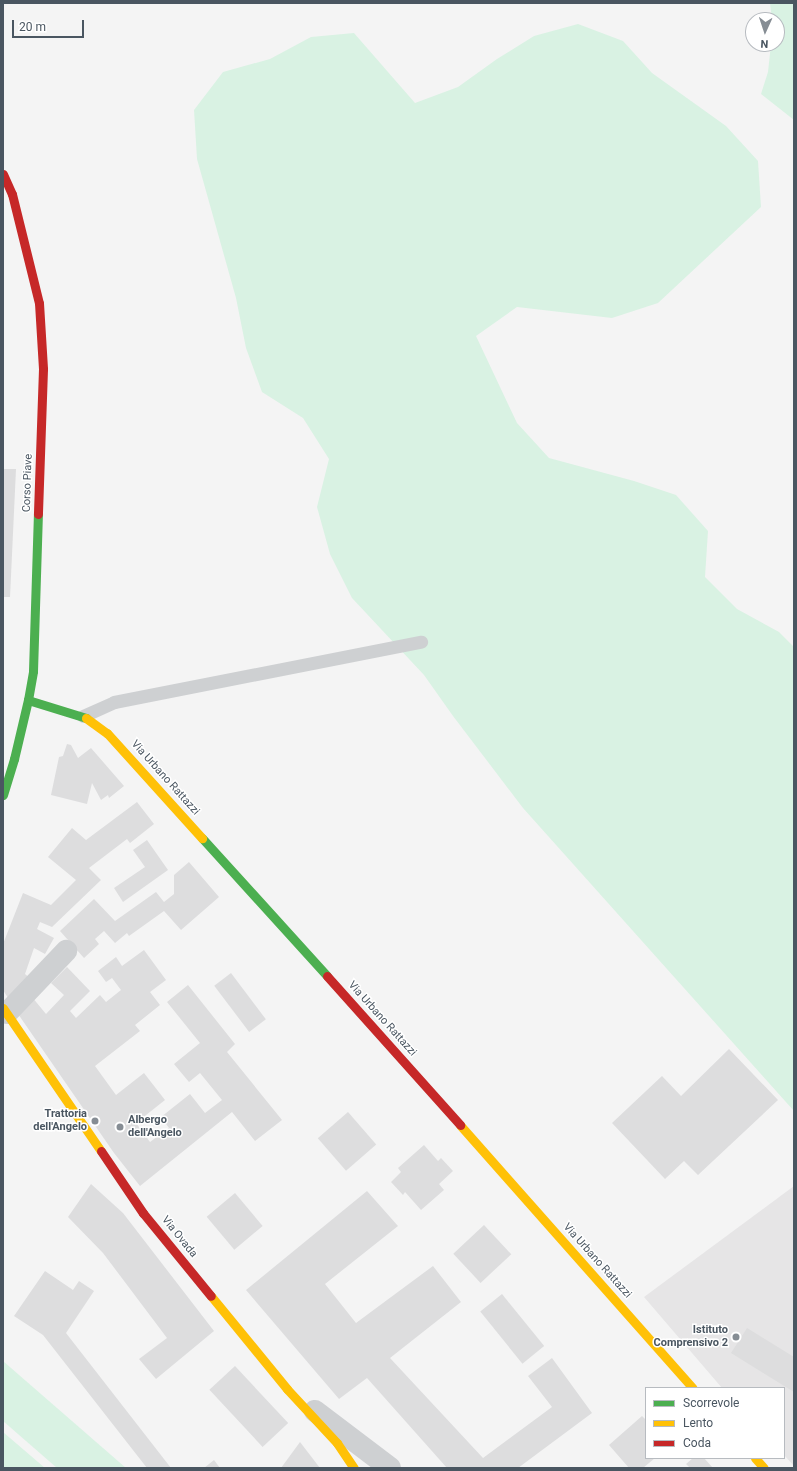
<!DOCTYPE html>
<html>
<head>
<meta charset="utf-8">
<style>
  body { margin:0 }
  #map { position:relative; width:797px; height:1471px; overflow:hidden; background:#f4f4f4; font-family:Roboto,sans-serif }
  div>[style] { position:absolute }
  .education>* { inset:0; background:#e6e5e6 }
  .green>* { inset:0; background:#d9f2e3 }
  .building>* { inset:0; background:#ddddde; transform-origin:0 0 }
  .lane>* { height:13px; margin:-6.5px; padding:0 6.5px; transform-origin:6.5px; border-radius:6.5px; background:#ced0d2 }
  .street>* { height:22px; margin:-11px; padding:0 11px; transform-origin:11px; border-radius:11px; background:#ced0d2 }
  .fast>* { height:9px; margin:-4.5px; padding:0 4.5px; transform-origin:4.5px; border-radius:4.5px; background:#4caf50 }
  .slow>* { height:9px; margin:-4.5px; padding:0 4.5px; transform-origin:4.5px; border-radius:4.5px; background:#ffc107 }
  .jam>* { height:9px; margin:-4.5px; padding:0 4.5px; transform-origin:4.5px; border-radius:4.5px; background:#c62828 }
  .dots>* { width:11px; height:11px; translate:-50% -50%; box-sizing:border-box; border:2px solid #fff; border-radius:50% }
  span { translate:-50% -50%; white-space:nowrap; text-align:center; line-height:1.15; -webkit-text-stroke:3px #fff; paint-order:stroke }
  .street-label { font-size:11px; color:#4a5661 }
  .poi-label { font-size:11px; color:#4a5661; font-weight:700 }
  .right { translate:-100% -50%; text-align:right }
  .left { translate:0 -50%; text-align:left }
  .frame { position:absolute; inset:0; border:4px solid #4a5661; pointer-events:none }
  .legend { position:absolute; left:645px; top:1387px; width:140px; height:72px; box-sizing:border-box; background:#fff; border:1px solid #b7bbc0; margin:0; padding:5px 7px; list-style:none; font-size:12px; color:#4a5661 }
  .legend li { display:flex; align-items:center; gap:8px; height:20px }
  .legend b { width:20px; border:1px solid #b7bbc0 }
  .north { position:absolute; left:745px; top:12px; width:40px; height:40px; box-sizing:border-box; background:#fff; border:1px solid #b7bbc0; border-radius:50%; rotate:183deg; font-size:11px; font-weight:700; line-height:16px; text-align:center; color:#4a5661 }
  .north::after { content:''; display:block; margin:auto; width:14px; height:18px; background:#868d94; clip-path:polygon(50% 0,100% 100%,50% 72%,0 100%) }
  .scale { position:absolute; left:12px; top:20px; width:72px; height:18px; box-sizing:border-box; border:2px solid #4a5661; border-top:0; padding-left:5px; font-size:12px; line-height:14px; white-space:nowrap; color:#4a5661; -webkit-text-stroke:3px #fff; paint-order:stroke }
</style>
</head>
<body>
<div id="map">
  <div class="education">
    <div style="clip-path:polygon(794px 1186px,794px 1466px,784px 1455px,784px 1388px,722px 1388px,644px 1297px)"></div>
  </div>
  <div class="green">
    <div style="clip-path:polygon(770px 3px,794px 3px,794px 120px,761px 94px,768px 72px,771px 44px,777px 44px,777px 20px,772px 20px)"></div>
    <div style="clip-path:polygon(578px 24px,623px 41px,652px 73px,726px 126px,758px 161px,761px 207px,658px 303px,612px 318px,517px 307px,476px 336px,517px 423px,549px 458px,634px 481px,676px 495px,708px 531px,705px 577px,737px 609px,779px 632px,794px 647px,794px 1111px,523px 808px,453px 716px,424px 675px,352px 598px,330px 554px,317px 507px,329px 459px,303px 418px,262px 392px,246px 348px,236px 298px,197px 159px,194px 110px,223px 72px,270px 59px,311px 37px,354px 33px,415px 103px,458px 87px,497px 59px,534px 36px)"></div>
    <div style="clip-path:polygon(3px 1361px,126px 1468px,57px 1468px,3px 1421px)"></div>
    <div style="clip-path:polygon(3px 1432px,45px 1468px,3px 1468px)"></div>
  </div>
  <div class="building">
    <div style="clip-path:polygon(3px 469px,16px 469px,10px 597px,3px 597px)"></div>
    <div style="clip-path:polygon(67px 744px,71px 745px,78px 758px,91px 748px,124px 786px,109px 798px,108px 795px,101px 800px,92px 783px,87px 804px,51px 795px,59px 757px,63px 756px)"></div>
    <div style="clip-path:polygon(137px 802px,154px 824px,130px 843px,127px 839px,89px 868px,101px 880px,52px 927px,40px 922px,37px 929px,54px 938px,45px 954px,34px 948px,25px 974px,31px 979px,10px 1001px,3px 990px,3px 944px,23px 893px,51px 905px,76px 880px,48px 857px,72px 828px,86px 840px)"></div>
    <div style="clip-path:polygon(147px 840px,168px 870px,123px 902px,114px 888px,145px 867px,133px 850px)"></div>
    <div style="clip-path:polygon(189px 862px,219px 897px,181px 930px,164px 911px,129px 936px,127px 933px,115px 943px,104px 931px,95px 939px,99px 944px,84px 958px,60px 931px,94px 899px,115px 921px,156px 892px,164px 902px,174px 894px,174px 875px)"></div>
    <div style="clip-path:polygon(144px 950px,166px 980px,150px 992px,160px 1005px,135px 1025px,140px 1031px,95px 1066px,116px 1095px,144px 1073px,165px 1100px,136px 1123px,150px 1142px,169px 1128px,161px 1117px,190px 1094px,205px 1113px,222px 1100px,200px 1073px,189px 1082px,174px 1064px,200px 1043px,167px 1002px,188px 985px,235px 1044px,227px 1052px,282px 1120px,255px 1141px,232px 1112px,140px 1186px,114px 1153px,16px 1011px,32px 997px,46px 1014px,64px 995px,51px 983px,67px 967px,90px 991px,70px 1011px,76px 1018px,100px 995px,106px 1002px,121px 990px,112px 978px,106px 982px,98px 971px,116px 957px,122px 966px)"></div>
    <div style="left:231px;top:973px;width:58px;height:21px;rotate:53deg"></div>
    <div style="clip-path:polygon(729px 1049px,778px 1100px,698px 1175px,684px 1161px,665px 1179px,612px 1123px,662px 1076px,681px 1096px)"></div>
    <div style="left:348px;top:1112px;width:43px;height:40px;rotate:49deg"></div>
    <div style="clip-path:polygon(424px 1145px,438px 1161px,441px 1158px,453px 1171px,439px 1184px,444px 1190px,421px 1210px,405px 1192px,403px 1195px,391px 1182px,401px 1172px,398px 1168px)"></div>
    <div style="clip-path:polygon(91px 1184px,123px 1213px,214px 1331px,156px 1379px,139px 1359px,167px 1338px,103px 1253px,68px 1217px)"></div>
    <div style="clip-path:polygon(367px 1191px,398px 1226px,325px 1284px,356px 1323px,433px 1266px,461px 1302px,390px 1358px,483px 1458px,552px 1407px,528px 1376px,552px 1358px,592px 1413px,518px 1468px,447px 1468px,367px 1378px,339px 1399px,246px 1290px)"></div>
    <div style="left:235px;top:1193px;width:43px;height:37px;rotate:50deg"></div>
    <div style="left:484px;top:1225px;width:40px;height:42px;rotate:47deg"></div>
    <div style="clip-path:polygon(45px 1271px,73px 1290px,79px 1281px,94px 1291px,66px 1333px,171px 1468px,147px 1468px,43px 1335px,14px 1316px)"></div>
    <div style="left:502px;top:1294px;width:67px;height:28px;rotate:51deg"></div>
    <div style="clip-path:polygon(747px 1328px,794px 1357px,794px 1392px,731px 1353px)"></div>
    <div style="left:235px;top:1366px;width:78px;height:35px;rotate:47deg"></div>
    <div style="clip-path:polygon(642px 1416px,646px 1420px,646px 1458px,655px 1458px,643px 1468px,629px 1468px,609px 1445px)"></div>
    <div style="clip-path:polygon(300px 1442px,320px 1468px,281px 1468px)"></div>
    <div style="clip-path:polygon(693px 1458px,704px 1458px,713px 1468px,690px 1468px,686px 1464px)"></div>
    <div style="clip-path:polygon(214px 1460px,220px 1468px,204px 1468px)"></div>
  </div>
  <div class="lane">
    <div style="left:83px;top:716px;width:34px;rotate:-24deg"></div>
    <div style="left:114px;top:702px;width:313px;rotate:-11.1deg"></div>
  </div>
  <div class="street">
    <div style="left:7px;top:1013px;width:86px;rotate:-46.4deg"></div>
    <div style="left:315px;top:1411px;width:94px;rotate:37.2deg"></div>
  </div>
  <div class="fast">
    <div style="left:28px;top:700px;width:29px;rotate:-80deg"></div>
    <div style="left:33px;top:671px;width:157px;rotate:-88.2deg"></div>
    <div style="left:3px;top:795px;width:38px;rotate:-73deg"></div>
    <div style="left:14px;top:759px;width:61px;rotate:-76.7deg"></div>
    <div style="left:28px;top:700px;width:61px;rotate:17.2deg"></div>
    <div style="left:202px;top:838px;width:186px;rotate:47.8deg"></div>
  </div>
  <div class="slow">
    <div style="left:86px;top:718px;width:26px;rotate:36deg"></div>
    <div style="left:107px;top:733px;width:142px;rotate:47.9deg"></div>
    <div style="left:3px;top:1008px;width:173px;rotate:55.6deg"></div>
    <div style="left:460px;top:1125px;width:351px;rotate:48.5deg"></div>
    <div style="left:211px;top:1296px;width:120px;rotate:50.7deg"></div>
    <div style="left:287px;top:1389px;width:74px;rotate:47.2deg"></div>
    <div style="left:337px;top:1443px;width:30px;rotate:56deg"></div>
    <div style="left:755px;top:1458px;width:13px;rotate:48deg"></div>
  </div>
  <div class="jam">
    <div style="left:3px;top:174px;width:22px;rotate:66deg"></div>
    <div style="left:12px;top:194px;width:112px;rotate:76.1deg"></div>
    <div style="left:39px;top:303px;width:66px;rotate:86.5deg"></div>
    <div style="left:43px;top:369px;width:145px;rotate:92deg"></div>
    <div style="left:327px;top:976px;width:200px;rotate:48.2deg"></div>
    <div style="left:101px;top:1151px;width:75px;rotate:55.9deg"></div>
    <div style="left:143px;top:1213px;width:107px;rotate:50.7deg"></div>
  </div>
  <div class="dots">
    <div style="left:95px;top:1121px;background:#868d94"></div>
    <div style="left:120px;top:1127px;background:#868d94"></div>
    <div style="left:736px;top:1337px;background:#868d94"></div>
  </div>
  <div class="street-label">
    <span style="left:28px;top:483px;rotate:-88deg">Corso Piave</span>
    <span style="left:165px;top:778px;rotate:48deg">Via Urbano Rattazzi</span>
    <span style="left:382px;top:1019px;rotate:48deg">Via Urbano Rattazzi</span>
    <span style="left:179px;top:1237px;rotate:51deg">Via Ovada</span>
    <span style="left:597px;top:1261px;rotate:48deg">Via Urbano Rattazzi</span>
  </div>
  <div class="poi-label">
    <span class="right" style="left:87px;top:1121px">Trattoria<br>dell'Angelo</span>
    <span class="left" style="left:128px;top:1127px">Albergo<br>dell'Angelo</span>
    <span class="right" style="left:728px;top:1337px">Istituto<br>Comprensivo 2</span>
  </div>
  <div class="frame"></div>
  <ul class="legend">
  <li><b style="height:5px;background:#4caf50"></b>Scorrevole</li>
  <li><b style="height:5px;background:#ffc107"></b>Lento</li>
  <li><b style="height:5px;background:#c62828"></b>Coda</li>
  </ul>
  <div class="north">N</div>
  <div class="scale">20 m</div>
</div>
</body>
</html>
